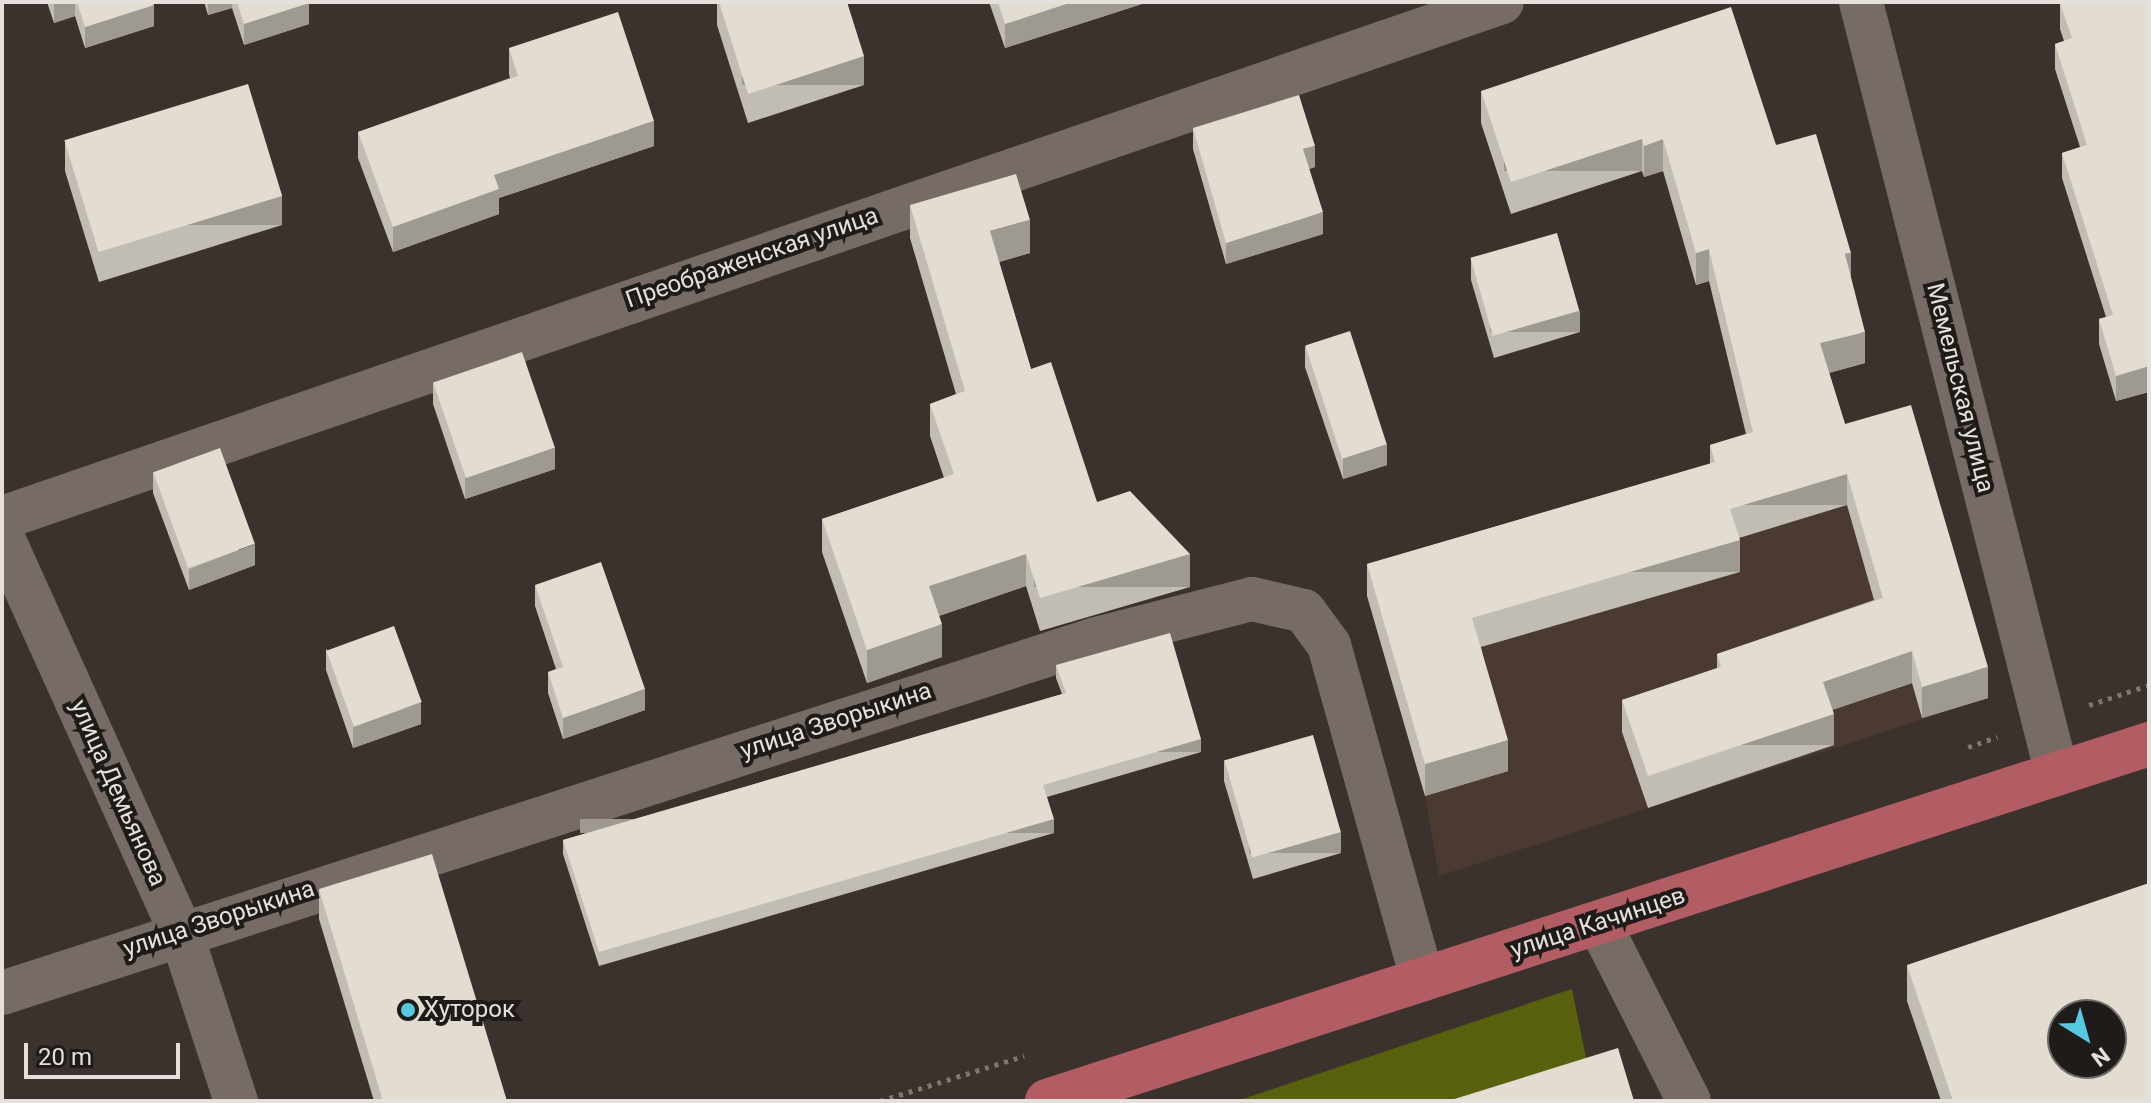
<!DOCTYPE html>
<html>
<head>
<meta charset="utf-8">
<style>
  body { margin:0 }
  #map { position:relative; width:2151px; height:1103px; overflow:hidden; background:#3c322d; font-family:Roboto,sans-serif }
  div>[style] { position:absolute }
  .built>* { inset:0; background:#4a3a32 }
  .forest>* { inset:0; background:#59610e }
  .path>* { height:5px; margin-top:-2.5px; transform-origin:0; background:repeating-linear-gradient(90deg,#7e7672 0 4px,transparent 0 10px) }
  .minor>* { height:44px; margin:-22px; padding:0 22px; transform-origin:22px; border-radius:22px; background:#766b65 }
  .major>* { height:44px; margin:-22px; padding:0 22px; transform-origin:22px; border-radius:22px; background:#b25c63 }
  .wall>* { inset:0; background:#c2bdb4 }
  .shaded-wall>* { inset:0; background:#9e9a92; transform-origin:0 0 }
  .building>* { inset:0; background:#e2dcd1; transform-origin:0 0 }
  .dots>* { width:22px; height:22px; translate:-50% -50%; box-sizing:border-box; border:4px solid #1f1b18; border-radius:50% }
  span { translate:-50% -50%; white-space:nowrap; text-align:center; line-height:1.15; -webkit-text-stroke:8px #1f1b18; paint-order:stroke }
  .street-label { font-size:24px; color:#e6e0dd }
  .poi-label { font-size:24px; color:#e6e0dd }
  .left { translate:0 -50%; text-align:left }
  .frame { position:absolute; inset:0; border:4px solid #e6e0dd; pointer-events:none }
  .north { position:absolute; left:2047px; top:999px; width:80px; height:80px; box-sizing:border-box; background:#1f1b18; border:2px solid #6f6a67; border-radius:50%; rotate:143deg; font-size:22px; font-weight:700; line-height:32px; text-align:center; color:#e6e0dd }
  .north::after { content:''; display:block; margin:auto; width:28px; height:36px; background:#56c9e1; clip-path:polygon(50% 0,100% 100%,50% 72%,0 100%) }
  .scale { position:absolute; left:24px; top:1043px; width:156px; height:36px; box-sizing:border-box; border:4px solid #e6e0dd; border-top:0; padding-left:10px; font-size:24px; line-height:28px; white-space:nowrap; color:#e6e0dd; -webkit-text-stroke:6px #1f1b18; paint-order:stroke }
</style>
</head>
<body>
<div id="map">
  <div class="built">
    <div style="clip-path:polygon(1911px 436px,1988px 698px,1439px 876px,1425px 796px,1367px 596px)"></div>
  </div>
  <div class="forest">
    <div style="clip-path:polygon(1572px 989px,1586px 1058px,1467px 1101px,1237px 1101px)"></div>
  </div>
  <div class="path">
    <div style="left:2089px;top:705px;width:63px;rotate:-18.4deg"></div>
    <div style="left:1968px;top:747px;width:31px;rotate:-19deg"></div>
    <div style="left:880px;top:1101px;width:151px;rotate:-17.4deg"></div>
  </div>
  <div class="minor">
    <div style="left:1861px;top:2px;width:796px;rotate:75.75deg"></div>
    <div style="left:2px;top:518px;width:1586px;rotate:-18.98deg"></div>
    <div style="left:2px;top:536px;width:432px;rotate:65.7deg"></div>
    <div style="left:180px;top:930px;width:180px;rotate:71.9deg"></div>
    <div style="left:1599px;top:923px;width:199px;rotate:63.2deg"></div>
    <div style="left:2px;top:993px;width:1150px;rotate:-17.93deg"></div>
    <div style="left:1096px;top:639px;width:161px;rotate:-14.4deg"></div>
    <div style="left:1252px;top:599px;width:53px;rotate:13deg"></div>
    <div style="left:1304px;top:611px;width:42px;rotate:53.7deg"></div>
    <div style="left:1329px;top:645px;width:347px;rotate:74.4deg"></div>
  </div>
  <div class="major">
    <div style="left:1047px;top:1101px;width:1158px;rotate:-17.95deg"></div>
  </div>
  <div class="wall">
    <div style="clip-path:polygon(47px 2px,153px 2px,154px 26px,85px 48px,75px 16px,54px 23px)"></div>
    <div style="clip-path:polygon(204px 2px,308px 2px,309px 24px,244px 45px,232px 8px,208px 15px)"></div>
    <div style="clip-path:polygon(717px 2px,847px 2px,864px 85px,748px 123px,717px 25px)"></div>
    <div style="clip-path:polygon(989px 2px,1148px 2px,1005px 48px)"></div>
    <div style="clip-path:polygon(2149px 2px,2149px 392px,2116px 401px,2099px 344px,2099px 319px,2106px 317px,2062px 178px,2062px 153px,2080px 147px,2055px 69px,2055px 44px,2064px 41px,2060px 29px,2060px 4px)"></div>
    <div style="clip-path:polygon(509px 48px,654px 146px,499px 198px,499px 214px,393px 252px,358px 158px,358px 132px,510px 78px,509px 74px)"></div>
    <div style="clip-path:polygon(1481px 91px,1776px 145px,1851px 278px,1865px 363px,1829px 373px,1845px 424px,1988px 698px,1922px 718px,1912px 683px,1832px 710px,1834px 745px,1648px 808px,1622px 732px,1622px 700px,1717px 668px,1717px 654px,1874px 600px,1847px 505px,1739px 538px,1740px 572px,1481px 647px,1508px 771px,1425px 796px,1367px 596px,1367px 564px,1710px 464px,1710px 445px,1746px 434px,1709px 281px,1696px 285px,1663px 171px,1644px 177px,1642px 171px,1511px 214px,1481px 123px)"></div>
    <div style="clip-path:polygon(1193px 128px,1315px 167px,1309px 169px,1323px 234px,1226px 264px,1193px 149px)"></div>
    <div style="clip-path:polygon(65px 142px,282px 225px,99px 282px,65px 171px)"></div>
    <div style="clip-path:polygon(910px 205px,1030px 253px,999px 262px,1031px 369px,1097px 502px,1190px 587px,1040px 631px,1026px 586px,939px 616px,942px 657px,867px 683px,822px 552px,822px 519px,944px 478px,930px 436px,930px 404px,956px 394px,910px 238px)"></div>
    <div style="clip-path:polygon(1471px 259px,1580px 332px,1494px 358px,1471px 280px)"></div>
    <div style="clip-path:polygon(1305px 346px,1387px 465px,1343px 479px,1305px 367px)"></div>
    <div style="clip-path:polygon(433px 383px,555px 469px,465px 499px,433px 404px)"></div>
    <div style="clip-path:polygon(153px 472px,255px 565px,189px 590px,153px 493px)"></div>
    <div style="clip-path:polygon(535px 585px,645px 710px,563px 739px,548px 693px,548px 672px,556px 669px,535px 606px)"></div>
    <div style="clip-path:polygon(326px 649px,421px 724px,353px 748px,326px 670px)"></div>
    <div style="clip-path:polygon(1056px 665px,1201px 752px,1047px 797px,1054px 833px,599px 966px,563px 854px,563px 840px,1062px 694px,1056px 678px)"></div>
    <div style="clip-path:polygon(1224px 760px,1341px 853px,1253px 879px,1224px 781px)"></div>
    <div style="clip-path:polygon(319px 889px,507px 1101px,374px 1101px,319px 919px)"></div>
    <div style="clip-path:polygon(1907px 965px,2149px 1101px,1941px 1101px,1907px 1001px)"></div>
  </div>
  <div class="shaded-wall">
    <div style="clip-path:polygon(54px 2px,75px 2px,75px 16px,54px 23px)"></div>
    <div style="clip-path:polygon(208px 2px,232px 2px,232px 8px,208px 15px)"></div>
    <div style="clip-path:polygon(1072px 2px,1148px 2px,1005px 48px,1005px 24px)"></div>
    <div style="clip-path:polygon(309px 3px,309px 24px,244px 45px,244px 24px)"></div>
    <div style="clip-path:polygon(154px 5px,154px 26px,85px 48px,85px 27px)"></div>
    <div style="left:864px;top:56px;width:29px;height:122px;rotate:90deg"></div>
    <div style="clip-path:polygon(654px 121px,654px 146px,499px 198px,499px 214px,393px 252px,393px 227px,494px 175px)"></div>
    <div style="left:1642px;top:139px;width:32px;height:138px;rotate:90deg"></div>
    <div style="clip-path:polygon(1663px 139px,1663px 171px,1644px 177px,1644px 146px)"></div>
    <div style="clip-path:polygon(1315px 146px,1315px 167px,1303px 171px,1303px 149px)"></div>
    <div style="left:282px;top:196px;width:29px;height:191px;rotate:90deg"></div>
    <div style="clip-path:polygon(1323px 212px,1323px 234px,1226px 264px,1226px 243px)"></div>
    <div style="clip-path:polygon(1030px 220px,1030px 253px,990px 264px,990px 231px)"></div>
    <div style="clip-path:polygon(1709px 249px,1709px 281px,1696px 285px,1696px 253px)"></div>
    <div style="clip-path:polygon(1851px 253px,1851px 284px,1845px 254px)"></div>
    <div style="left:1580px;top:311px;width:21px;height:90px;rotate:90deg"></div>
    <div style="clip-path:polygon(1865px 332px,1865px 363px,1820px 375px,1820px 343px)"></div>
    <div style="clip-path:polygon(2149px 366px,2149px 392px,2116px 401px,2116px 376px)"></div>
    <div style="clip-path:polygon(1387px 444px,1387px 465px,1343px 479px,1343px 458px)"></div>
    <div style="clip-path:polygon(555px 447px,555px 469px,465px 499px,465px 478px)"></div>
    <div style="left:1847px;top:474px;width:31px;height:122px;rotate:90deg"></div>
    <div style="left:1740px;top:540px;width:32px;height:279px;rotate:90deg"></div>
    <div style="clip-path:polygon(255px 544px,255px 565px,189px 590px,189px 569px)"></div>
    <div style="clip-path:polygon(1026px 554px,1026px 586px,929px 619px,929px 586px)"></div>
    <div style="left:1190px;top:554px;width:33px;height:156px;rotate:90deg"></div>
    <div style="clip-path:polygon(942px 624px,942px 657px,867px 683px,867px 650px)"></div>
    <div style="clip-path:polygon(1912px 651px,1912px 683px,1823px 713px,1823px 682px)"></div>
    <div style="clip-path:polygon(1988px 667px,1988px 698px,1922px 718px,1922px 687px)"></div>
    <div style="clip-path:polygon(645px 689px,645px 710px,563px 739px,563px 718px)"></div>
    <div style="clip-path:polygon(421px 702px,421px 724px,353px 748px,353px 727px)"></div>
    <div style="left:1834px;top:714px;width:31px;height:196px;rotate:90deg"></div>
    <div style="left:1201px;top:739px;width:13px;height:165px;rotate:90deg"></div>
    <div style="clip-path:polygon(1508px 740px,1508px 771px,1425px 796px,1425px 764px)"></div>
    <div style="left:1054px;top:819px;width:14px;height:474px;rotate:90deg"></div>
    <div style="left:1341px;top:832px;width:21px;height:92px;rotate:90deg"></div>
  </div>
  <div class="building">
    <div style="clip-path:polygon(77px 2px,153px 2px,154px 5px,85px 27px)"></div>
    <div style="clip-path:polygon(237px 2px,308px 2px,309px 3px,244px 24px)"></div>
    <div style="clip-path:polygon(719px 2px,847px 2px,864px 56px,748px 94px)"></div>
    <div style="clip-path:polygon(998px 2px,1072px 2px,1005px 24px)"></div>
    <div style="clip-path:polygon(2066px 2px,2149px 2px,2149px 366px,2116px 376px,2099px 319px,2113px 315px,2062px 153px,2087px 145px,2055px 44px,2072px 38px,2060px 4px)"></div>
    <div style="clip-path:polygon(1731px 7px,1776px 145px,1816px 134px,1851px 253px,1845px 254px,1865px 332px,1820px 343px,1845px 424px,1911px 405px,1988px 667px,1922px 687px,1912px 651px,1823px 682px,1834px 714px,1648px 776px,1622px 700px,1721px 667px,1717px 654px,1883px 598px,1847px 474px,1730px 509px,1740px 540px,1472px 618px,1508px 740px,1425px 764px,1367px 564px,1715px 462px,1710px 445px,1753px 432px,1709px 249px,1696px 253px,1663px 139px,1644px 146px,1642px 139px,1511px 182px,1481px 91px)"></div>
    <div style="clip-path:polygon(618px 12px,654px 121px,494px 175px,499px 189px,393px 227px,358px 132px,518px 76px,509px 48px)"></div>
    <div style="left:248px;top:84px;width:117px;height:192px;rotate:73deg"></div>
    <div style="clip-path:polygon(1299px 95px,1315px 146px,1303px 149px,1323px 212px,1226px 243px,1193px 128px)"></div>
    <div style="clip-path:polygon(1016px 174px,1030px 220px,990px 231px,1031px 369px,1051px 362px,1097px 502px,1130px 491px,1190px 554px,1040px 598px,1026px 554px,929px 586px,942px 624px,867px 650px,822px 519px,954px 474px,930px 404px,965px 391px,910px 205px)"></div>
    <div style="left:1557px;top:233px;width:81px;height:90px;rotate:74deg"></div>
    <div style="left:1350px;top:331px;width:119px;height:47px;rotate:72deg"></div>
    <div style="left:522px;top:352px;width:101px;height:94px;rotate:71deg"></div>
    <div style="left:220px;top:448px;width:102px;height:71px;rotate:70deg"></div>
    <div style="clip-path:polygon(601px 562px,645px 689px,563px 718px,548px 672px,563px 667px,535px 585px)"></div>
    <div style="left:394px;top:626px;width:81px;height:72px;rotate:70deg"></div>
    <div style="clip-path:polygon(1170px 633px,1201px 739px,1043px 785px,1054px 819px,599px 952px,563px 840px,1066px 693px,1056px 665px)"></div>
    <div style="left:1313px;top:735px;width:101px;height:92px;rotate:74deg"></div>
    <div style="clip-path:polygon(432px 854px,507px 1101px,383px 1101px,319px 889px)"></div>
    <div style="clip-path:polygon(evenodd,2149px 883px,2149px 1101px,1953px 1101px,1907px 965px,2149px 883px,2063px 1015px,2111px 1015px,2111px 1063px,2063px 1063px,2063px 1015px)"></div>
    <div style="clip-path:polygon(1618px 1048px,1634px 1101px,1448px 1101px)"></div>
  </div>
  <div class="dots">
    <div style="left:408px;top:1010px;background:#56c9e1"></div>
  </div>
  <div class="street-label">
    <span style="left:752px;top:258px;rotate:-19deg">Преображенская улица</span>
    <span style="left:1960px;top:388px;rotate:76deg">Мемельская улица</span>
    <span style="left:836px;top:721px;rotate:-18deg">улица Зворыкина</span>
    <span style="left:118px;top:793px;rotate:66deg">улица Демьянова</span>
    <span style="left:219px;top:919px;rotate:-18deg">улица Зворыкина</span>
    <span style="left:1598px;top:923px;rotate:-18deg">улица Качинцев</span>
  </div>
  <div class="poi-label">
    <span class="left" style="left:424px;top:1010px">Хуторок</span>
  </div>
  <div class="frame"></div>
  <div class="north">N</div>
  <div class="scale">20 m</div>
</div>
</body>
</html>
